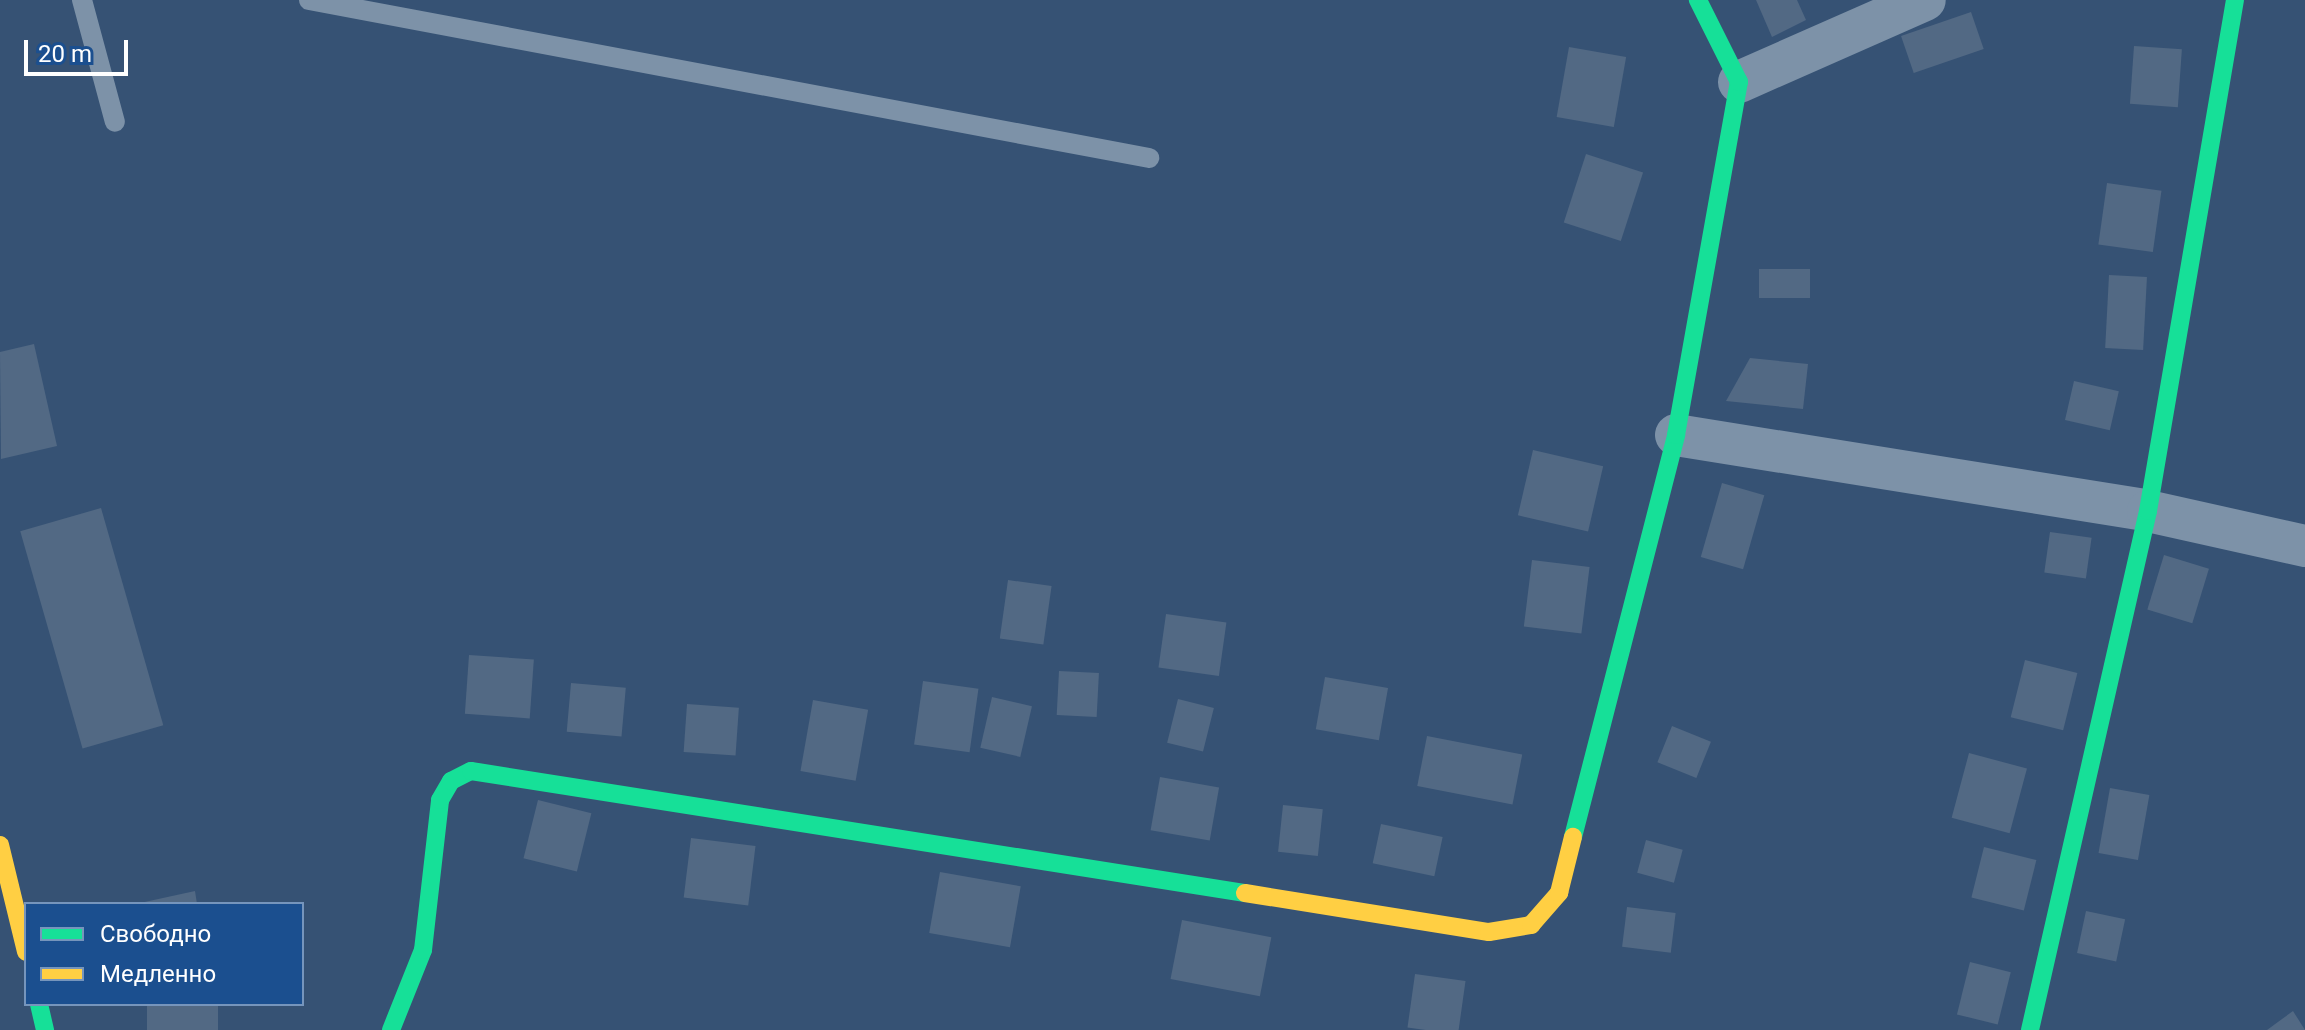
<!DOCTYPE html>
<html>
<head>
<meta charset="utf-8">
<style>
  body { margin:0 }
  #map { position:relative; width:2305px; height:1030px; overflow:hidden; background:#365274; font-family:Roboto,sans-serif }
  div>[style] { position:absolute }
  .building>* { inset:0; background:#526984; transform-origin:0 0 }
  .lane>* { height:20px; margin:-10px; padding:0 10px; transform-origin:10px; border-radius:10px; background:#7d92a8 }
  .street>* { height:42px; margin:-21px; padding:0 21px; transform-origin:21px; border-radius:21px; background:#7d92a8 }
  .fast>* { height:18px; margin:-9px; padding:0 9px; transform-origin:9px; border-radius:9px; background:#16e098 }
  .slow>* { height:18px; margin:-9px; padding:0 9px; transform-origin:9px; border-radius:9px; background:#ffcf43 }
  span { translate:-50% -50%; white-space:nowrap; text-align:center; line-height:1.15; -webkit-text-stroke:6px #1b4f8f; paint-order:stroke }
  .legend { position:absolute; left:24px; top:902px; width:280px; height:104px; box-sizing:border-box; background:#1b4f8f; border:2px solid #7695bc; margin:0; padding:10px 14px; list-style:none; font-size:24px; color:#fff }
  .legend li { display:flex; align-items:center; gap:16px; height:40px }
  .legend b { width:40px; border:2px solid #7695bc }
  .scale { position:absolute; left:24px; top:40px; width:104px; height:36px; box-sizing:border-box; border:4px solid #fff; border-top:0; padding-left:10px; font-size:24px; line-height:28px; white-space:nowrap; color:#fff; -webkit-text-stroke:6px #1b4f8f; paint-order:stroke }
</style>
</head>
<body>
<div id="map">
  <div class="building">
    <div style="clip-path:polygon(1756px 0,1797px 0,1806px 20px,1772px 37px)"></div>
    <div style="left:1971px;top:12px;width:39px;height:74px;rotate:71deg"></div>
    <div style="left:2134px;top:46px;width:48px;height:58px;rotate:4deg"></div>
    <div style="left:1569px;top:47px;width:58px;height:71px;rotate:10deg"></div>
    <div style="left:1586px;top:154px;width:60px;height:72px;rotate:18deg"></div>
    <div style="left:2107px;top:183px;width:55px;height:62px;rotate:8deg"></div>
    <div style="left:1759px;top:269px;width:51px;height:29px"></div>
    <div style="left:2109px;top:275px;width:38px;height:73px;rotate:3deg"></div>
    <div style="clip-path:polygon(34px 344px,57px 446px,1px 459px,0 352px)"></div>
    <div style="clip-path:polygon(1750px 358px,1808px 364px,1803px 409px,1726px 401px)"></div>
    <div style="left:2074px;top:381px;width:46px;height:40px;rotate:13deg"></div>
    <div style="left:1533px;top:450px;width:72px;height:67px;rotate:13deg"></div>
    <div style="left:1722px;top:483px;width:44px;height:77px;rotate:16deg"></div>
    <div style="left:101px;top:508px;width:226px;height:84px;rotate:74deg"></div>
    <div style="left:2050px;top:532px;width:42px;height:41px;rotate:8deg"></div>
    <div style="left:2164px;top:555px;width:47px;height:57px;rotate:17deg"></div>
    <div style="left:1532px;top:560px;width:58px;height:67px;rotate:7deg"></div>
    <div style="left:1008px;top:580px;width:44px;height:59px;rotate:8deg"></div>
    <div style="left:1166px;top:614px;width:61px;height:54px;rotate:8deg"></div>
    <div style="left:469px;top:655px;width:65px;height:59px;rotate:4deg"></div>
    <div style="left:2025px;top:660px;width:54px;height:59px;rotate:14deg"></div>
    <div style="left:1059px;top:671px;width:40px;height:44px;rotate:3deg"></div>
    <div style="left:1325px;top:677px;width:64px;height:53px;rotate:10deg"></div>
    <div style="left:923px;top:681px;width:56px;height:64px;rotate:8deg"></div>
    <div style="left:571px;top:683px;width:55px;height:49px;rotate:5deg"></div>
    <div style="left:992px;top:697px;width:41px;height:52px;rotate:13deg"></div>
    <div style="left:1178px;top:699px;width:37px;height:45px;rotate:14deg"></div>
    <div style="left:813px;top:700px;width:56px;height:72px;rotate:10deg"></div>
    <div style="left:687px;top:704px;width:52px;height:48px;rotate:4deg"></div>
    <div style="left:1672px;top:726px;width:42px;height:39px;rotate:22deg"></div>
    <div style="left:1427px;top:736px;width:97px;height:51px;rotate:11deg"></div>
    <div style="left:1969px;top:753px;width:60px;height:67px;rotate:15deg"></div>
    <div style="left:1160px;top:777px;width:60px;height:54px;rotate:10deg"></div>
    <div style="left:2110px;top:788px;width:40px;height:66px;rotate:10deg"></div>
    <div style="left:538px;top:800px;width:55px;height:60px;rotate:14deg"></div>
    <div style="left:1283px;top:805px;width:40px;height:47px;rotate:6deg"></div>
    <div style="left:1381px;top:824px;width:63px;height:40px;rotate:12deg"></div>
    <div style="left:691px;top:838px;width:65px;height:60px;rotate:7deg"></div>
    <div style="left:1646px;top:840px;width:38px;height:34px;rotate:15deg"></div>
    <div style="left:1984px;top:847px;width:54px;height:52px;rotate:14deg"></div>
    <div style="left:940px;top:872px;width:82px;height:62px;rotate:10deg"></div>
    <div style="clip-path:polygon(195px 891px,197px 904px,140px 904px,140px 903px)"></div>
    <div style="left:1627px;top:907px;width:49px;height:40px;rotate:7deg"></div>
    <div style="left:2086px;top:911px;width:40px;height:43px;rotate:12deg"></div>
    <div style="left:1182px;top:920px;width:91px;height:60px;rotate:11deg"></div>
    <div style="left:1970px;top:962px;width:42px;height:54px;rotate:14deg"></div>
    <div style="left:1415px;top:974px;width:51px;height:54px;rotate:8deg"></div>
    <div style="left:147px;top:1004px;width:71px;height:26px"></div>
    <div style="clip-path:polygon(2293px 1011px,2305px 1030px,2267px 1030px)"></div>
  </div>
  <div class="lane">
    <div style="left:82px;top:0;width:126px;rotate:74.9deg"></div>
    <div style="left:309px;top:0;width:855px;rotate:10.65deg"></div>
  </div>
  <div class="street">
    <div style="left:1739px;top:82px;width:203px;rotate:-23.8deg"></div>
    <div style="left:1676px;top:435px;width:478px;rotate:9.1deg"></div>
    <div style="left:2148px;top:511px;width:161px;rotate:12.6deg"></div>
  </div>
  <div class="fast">
    <div style="left:1573px;top:837px;width:415px;rotate:-75.6deg"></div>
    <div style="left:1676px;top:435px;width:359px;rotate:-79.9deg"></div>
    <div style="left:1739px;top:82px;width:92px;rotate:-116.6deg"></div>
    <div style="left:39px;top:1004px;width:27px;rotate:77deg"></div>
    <div style="left:391px;top:1030px;width:86px;rotate:-68.2deg"></div>
    <div style="left:423px;top:950px;width:151px;rotate:-83.5deg"></div>
    <div style="left:440px;top:800px;width:22px;rotate:-60deg"></div>
    <div style="left:451px;top:781px;width:22px;rotate:-27deg"></div>
    <div style="left:471px;top:771px;width:784px;rotate:8.96deg"></div>
    <div style="left:2030px;top:1030px;width:532px;rotate:-77.19deg"></div>
    <div style="left:2148px;top:511px;width:518px;rotate:-80.34deg"></div>
  </div>
  <div class="slow">
    <div style="left:0;top:845px;width:110px;rotate:76.3deg"></div>
    <div style="left:1245px;top:893px;width:247px;rotate:9.1deg"></div>
    <div style="left:1489px;top:932px;width:43px;rotate:-9.5deg"></div>
    <div style="left:1531px;top:925px;width:43px;rotate:-48.8deg"></div>
    <div style="left:1559px;top:893px;width:58px;rotate:-76deg"></div>
  </div>
  <ul class="legend">
  <li><b style="height:10px;background:#16e098"></b>Свободно</li>
  <li><b style="height:10px;background:#ffcf43"></b>Медленно</li>
  </ul>
  <div class="scale">20 m</div>
</div>
</body>
</html>
